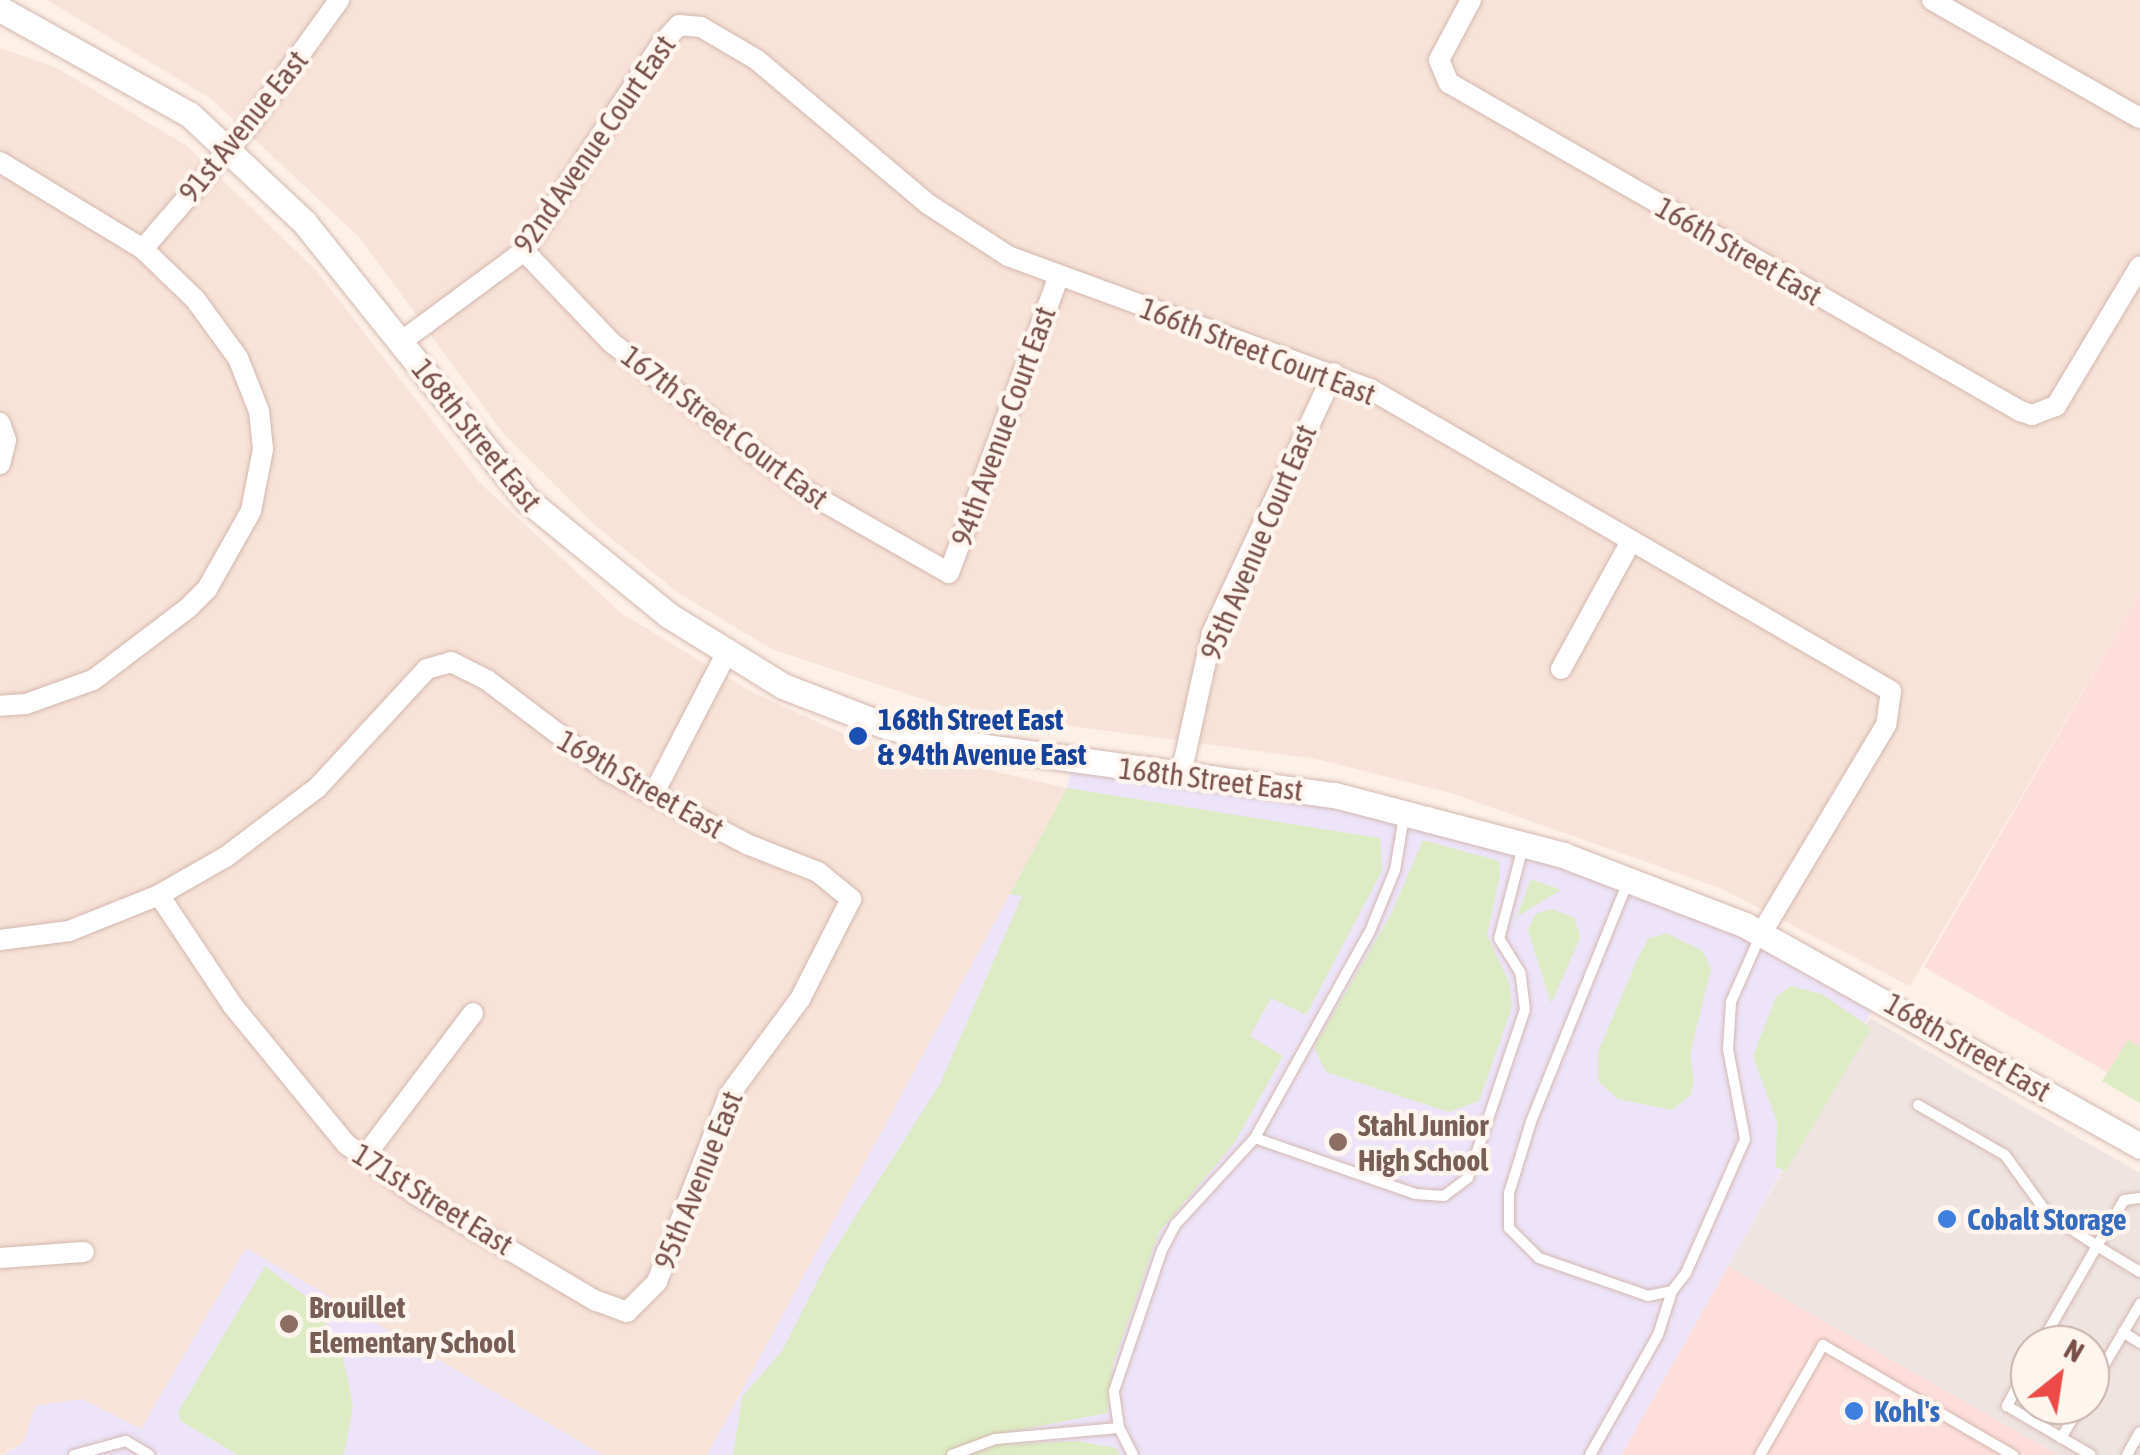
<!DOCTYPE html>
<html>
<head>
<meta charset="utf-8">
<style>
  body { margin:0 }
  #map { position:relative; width:2140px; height:1455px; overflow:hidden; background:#fdf0e7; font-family:"Asap Condensed",sans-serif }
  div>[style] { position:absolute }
  .residential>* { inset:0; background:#f8e3d8 }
  .commercial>* { inset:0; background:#fededb }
  .industrial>* { inset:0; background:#eee4e1 }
  .education>* { inset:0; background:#ede4fa }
  .green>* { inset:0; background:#ddecc4 }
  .roads { filter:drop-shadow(0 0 2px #d3b8af) drop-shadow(0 0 2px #d3b8af) }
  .service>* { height:10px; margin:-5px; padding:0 5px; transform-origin:5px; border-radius:5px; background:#fff }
  .minor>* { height:20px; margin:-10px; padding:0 10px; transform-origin:10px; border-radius:10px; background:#fff }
  .tertiary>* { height:25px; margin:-12.5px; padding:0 12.5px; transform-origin:12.5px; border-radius:12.5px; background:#fff }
  .dots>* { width:28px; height:28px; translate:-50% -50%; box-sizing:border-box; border:5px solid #fff5ef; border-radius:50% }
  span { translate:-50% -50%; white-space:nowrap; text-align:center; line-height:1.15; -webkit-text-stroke:9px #fff5ef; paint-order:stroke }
  .street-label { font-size:30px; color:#79514a }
  .transit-label { font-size:30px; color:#164399; font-weight:700 }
  .left { translate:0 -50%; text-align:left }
  .education-label { font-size:30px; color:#785e54; font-weight:700 }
  .shop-label { font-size:30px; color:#366cbe; font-weight:700 }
  .north { position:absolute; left:2010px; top:1325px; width:100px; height:100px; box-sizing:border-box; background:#fff5ef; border:2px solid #c9b3ad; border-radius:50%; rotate:30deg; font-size:28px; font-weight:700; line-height:40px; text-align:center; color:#79514a }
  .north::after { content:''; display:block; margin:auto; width:35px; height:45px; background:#ec4b47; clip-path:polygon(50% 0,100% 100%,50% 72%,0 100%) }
</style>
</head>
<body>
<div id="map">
  <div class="residential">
    <div style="clip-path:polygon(47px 0,2140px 0,2140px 594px,1910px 986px,1720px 888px,1451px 793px,1317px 759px,959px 711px,772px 649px,677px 592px,595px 525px,503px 433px,359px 237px,210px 98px)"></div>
    <div style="clip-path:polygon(0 48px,57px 68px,187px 146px,316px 270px,479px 482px,621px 613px,752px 692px,857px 740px,1067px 788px,707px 1455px,603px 1455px,246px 1249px,141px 1429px,82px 1399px,35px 1406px,24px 1442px,0 1455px)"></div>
  </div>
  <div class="commercial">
    <div style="clip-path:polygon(2140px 594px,2140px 1091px,1924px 967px)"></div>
    <div style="clip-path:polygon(1728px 1266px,2058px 1455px,1621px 1455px)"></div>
  </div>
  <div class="industrial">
    <div style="clip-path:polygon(evenodd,1870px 1018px,2140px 1173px,2140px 1455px,2058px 1455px,1728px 1266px,1870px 1018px,2030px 1345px,2090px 1345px,2090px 1405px,2030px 1405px,2030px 1345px)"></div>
  </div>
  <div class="education">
    <div style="clip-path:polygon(1073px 763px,1181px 774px,1563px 855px,1880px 997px,1621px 1455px,707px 1455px,1067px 788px)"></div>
    <div style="clip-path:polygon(246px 1248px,603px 1455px,3px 1455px,24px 1442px,35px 1406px,82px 1399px,141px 1429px)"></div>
  </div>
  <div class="green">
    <div style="clip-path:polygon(1067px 788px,1380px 838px,1382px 871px,1306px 1015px,1271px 998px,1250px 1036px,1283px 1056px,1235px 1142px,1159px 1232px,1113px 1364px,1107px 1413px,987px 1436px,947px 1455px,733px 1455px,742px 1397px,782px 1351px,829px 1258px,940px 1084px,1022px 896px,1010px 894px)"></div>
    <div style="clip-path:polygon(1423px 840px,1499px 861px,1500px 875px,1487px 935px,1509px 982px,1512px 1007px,1479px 1101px,1449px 1112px,1326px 1072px,1314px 1047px,1391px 914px)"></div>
    <div style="clip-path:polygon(1531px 879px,1561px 890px,1518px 916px,1512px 929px)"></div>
    <div style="clip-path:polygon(1552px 909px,1575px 918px,1580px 938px,1551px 1004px,1528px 930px,1535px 914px)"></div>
    <div style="clip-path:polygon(1666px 933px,1703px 951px,1711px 969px,1690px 1054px,1694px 1082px,1690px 1096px,1672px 1110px,1618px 1099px,1598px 1081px,1598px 1052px,1636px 962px,1648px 939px)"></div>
    <div style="clip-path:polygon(1791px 986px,1822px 994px,1871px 1028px,1786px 1171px,1776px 1167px,1777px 1122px,1753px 1056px,1776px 997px)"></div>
    <div style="clip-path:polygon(2128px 1040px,2140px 1047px,2140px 1103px,2102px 1081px)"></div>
    <div style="clip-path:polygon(265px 1266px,315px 1303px,342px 1351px,353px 1406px,344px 1455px,238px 1455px,181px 1421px,178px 1412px)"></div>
    <div style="clip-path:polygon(1078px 1441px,1116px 1448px,1120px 1455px,969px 1455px,996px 1445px)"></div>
  </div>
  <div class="roads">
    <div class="service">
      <div style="left:1404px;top:817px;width:54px;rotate:99.6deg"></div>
      <div style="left:1395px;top:870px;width:66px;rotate:112.3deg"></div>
      <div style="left:1370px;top:931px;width:237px;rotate:119.1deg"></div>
      <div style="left:1255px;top:1138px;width:170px;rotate:19.2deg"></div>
      <div style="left:1416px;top:1194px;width:28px;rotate:4deg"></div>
      <div style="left:1444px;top:1196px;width:30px;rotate:-37deg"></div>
      <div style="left:1468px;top:1178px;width:177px;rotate:-71.3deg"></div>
      <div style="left:1525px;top:1010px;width:38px;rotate:-97deg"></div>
      <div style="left:1520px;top:972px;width:39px;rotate:-122deg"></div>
      <div style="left:1499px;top:939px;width:95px;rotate:-75.4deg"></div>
      <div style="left:1629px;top:879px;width:262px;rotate:112deg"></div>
      <div style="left:1531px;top:1122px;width:74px;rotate:107.2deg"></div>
      <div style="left:1509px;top:1193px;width:35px;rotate:90deg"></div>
      <div style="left:1509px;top:1228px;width:42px;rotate:45deg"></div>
      <div style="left:1539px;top:1258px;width:115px;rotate:19.2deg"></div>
      <div style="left:1648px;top:1296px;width:25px;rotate:-12deg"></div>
      <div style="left:1672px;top:1291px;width:23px;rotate:-52deg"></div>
      <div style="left:1686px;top:1273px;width:146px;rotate:-66.2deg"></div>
      <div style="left:1745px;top:1139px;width:92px;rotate:-100.7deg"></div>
      <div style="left:1728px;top:1049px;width:47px;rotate:-86.3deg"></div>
      <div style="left:1731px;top:1002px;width:74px;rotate:-66.2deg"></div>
      <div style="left:1918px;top:1105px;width:100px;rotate:29.9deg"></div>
      <div style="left:2005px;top:1155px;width:72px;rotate:54.1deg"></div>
      <div style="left:2047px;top:1213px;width:60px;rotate:33.4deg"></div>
      <div style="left:2097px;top:1246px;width:53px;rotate:-59.6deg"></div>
      <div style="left:2124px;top:1200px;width:16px;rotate:-7deg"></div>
      <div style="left:2123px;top:1332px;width:20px;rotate:33deg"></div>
      <div style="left:2040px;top:1345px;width:114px;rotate:-60.1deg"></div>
      <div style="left:2097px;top:1246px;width:50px;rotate:31.2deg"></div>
      <div style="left:2030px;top:1362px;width:50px;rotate:117.6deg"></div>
      <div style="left:2007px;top:1406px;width:97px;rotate:30.3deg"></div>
      <div style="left:2090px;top:1389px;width:99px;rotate:-59.5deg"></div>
      <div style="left:2061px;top:1438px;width:39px;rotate:-59deg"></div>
      <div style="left:74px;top:1455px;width:54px;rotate:-15.1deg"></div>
      <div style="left:126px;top:1441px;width:27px;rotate:31deg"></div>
      <div style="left:952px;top:1455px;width:46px;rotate:-20.4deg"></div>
      <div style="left:995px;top:1439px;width:124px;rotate:-5.1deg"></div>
      <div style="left:1133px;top:1455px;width:30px;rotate:-117deg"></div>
      <div style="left:1119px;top:1428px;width:37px;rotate:-98deg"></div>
      <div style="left:1114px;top:1391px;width:149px;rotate:-71.2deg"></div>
      <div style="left:1162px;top:1250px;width:30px;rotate:-62deg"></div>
      <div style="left:1176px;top:1224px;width:117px;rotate:-47.4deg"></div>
      <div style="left:1590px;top:1455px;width:138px;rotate:-60.5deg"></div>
      <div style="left:1658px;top:1335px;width:46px;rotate:-72.3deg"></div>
      <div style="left:1760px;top:1455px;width:127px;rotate:-60.2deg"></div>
      <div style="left:1823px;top:1345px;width:220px;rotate:30.1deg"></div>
      <div style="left:2127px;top:1455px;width:26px;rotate:-61deg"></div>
    </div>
    <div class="minor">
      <div style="left:1471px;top:0;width:68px;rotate:118.1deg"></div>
      <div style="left:1439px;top:60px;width:25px;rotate:67deg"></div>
      <div style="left:1449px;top:83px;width:659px;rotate:29.87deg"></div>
      <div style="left:2020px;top:411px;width:13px;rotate:18deg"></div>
      <div style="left:2032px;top:415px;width:26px;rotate:-21deg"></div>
      <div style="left:2056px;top:406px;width:163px;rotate:-59deg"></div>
      <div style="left:1932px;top:0;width:239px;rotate:29.6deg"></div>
      <div style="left:0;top:162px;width:167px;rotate:31.3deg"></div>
      <div style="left:143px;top:249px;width:72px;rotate:43.9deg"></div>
      <div style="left:195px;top:299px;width:73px;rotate:53.9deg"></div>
      <div style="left:238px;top:358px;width:57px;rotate:68.4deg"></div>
      <div style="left:259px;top:411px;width:38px;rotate:84deg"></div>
      <div style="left:263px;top:449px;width:63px;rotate:101deg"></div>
      <div style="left:251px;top:511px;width:90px;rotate:119.4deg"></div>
      <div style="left:207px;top:589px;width:27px;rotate:135deg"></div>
      <div style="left:188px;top:608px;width:119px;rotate:142.8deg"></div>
      <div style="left:93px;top:680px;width:71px;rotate:160.3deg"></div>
      <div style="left:26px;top:704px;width:26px;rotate:176deg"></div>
      <div style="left:143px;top:249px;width:165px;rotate:-49.4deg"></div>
      <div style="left:250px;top:124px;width:153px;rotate:-54.3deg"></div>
      <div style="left:524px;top:251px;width:127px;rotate:46.3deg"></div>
      <div style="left:612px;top:343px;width:182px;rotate:37.6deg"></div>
      <div style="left:756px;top:454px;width:64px;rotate:36.7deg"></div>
      <div style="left:807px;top:492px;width:163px;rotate:29.7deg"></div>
      <div style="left:949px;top:573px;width:314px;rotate:-69.7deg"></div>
      <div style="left:402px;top:341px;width:152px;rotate:-36.4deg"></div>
      <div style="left:524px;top:251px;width:246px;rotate:-56.4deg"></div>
      <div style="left:660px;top:46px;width:28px;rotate:-48deg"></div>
      <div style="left:679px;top:25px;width:22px;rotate:5deg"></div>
      <div style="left:701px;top:27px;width:65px;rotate:30.5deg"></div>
      <div style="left:757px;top:60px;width:224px;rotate:40.1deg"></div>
      <div style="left:928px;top:204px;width:95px;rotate:33deg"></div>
      <div style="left:1008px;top:256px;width:386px;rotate:20.2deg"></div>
      <div style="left:1370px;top:389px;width:602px;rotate:30.1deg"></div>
      <div style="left:1891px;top:691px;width:34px;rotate:98deg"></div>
      <div style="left:1886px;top:725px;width:244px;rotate:120.9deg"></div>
      <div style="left:0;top:423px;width:18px;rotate:71deg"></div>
      <div style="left:6px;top:440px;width:25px;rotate:104deg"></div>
      <div style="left:1561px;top:669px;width:146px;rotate:-61.3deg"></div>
      <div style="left:1181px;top:774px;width:144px;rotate:-77.6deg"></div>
      <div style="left:1212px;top:633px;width:287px;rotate:-64.9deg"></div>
      <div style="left:654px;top:793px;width:159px;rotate:-62.6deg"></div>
      <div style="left:0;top:940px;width:70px;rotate:-7.4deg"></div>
      <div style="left:69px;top:931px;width:97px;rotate:-21.8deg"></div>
      <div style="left:159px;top:895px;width:78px;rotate:-29.8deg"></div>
      <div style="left:227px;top:856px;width:113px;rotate:-37.1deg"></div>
      <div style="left:317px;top:788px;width:162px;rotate:-47.3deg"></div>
      <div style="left:427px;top:669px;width:25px;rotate:-16deg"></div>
      <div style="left:451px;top:662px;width:40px;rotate:26.6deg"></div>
      <div style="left:487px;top:680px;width:149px;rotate:37.1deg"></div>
      <div style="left:606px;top:770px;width:161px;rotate:27.7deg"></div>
      <div style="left:749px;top:845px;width:74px;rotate:21.4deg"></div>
      <div style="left:818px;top:872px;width:43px;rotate:39.3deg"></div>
      <div style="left:851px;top:899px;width:112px;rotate:117deg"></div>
      <div style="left:800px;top:999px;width:119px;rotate:126.5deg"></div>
      <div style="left:729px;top:1095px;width:200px;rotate:111.1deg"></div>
      <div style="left:657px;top:1282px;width:42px;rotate:135deg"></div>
      <div style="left:627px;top:1312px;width:33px;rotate:-160deg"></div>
      <div style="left:596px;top:1301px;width:208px;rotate:-149.4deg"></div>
      <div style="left:417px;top:1195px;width:87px;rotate:-144.3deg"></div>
      <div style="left:346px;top:1144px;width:178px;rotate:-129.3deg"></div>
      <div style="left:233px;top:1006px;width:133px;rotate:-123.7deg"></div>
      <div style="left:365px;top:1156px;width:179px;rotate:-52.9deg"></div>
      <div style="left:0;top:1258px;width:84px;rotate:-4.1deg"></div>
    </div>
    <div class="tertiary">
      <div style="left:0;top:9px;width:216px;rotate:29.1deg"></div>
      <div style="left:189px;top:114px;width:158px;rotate:43.2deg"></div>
      <div style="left:304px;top:222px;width:355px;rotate:51.3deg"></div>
      <div style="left:526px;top:499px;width:183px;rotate:39.2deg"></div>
      <div style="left:668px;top:615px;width:135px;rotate:31.7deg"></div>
      <div style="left:783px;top:686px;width:110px;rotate:21.2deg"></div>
      <div style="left:886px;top:726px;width:74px;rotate:13.3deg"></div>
      <div style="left:958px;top:743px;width:381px;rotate:7.9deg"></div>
      <div style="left:1335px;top:795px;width:236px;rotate:14.7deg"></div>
      <div style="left:1563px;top:855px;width:195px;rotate:21deg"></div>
      <div style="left:1745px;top:925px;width:453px;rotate:29.2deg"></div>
    </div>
  </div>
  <div class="dots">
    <div style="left:858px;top:736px;background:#1a4fb4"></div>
    <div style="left:1338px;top:1142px;background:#8d6e63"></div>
    <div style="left:1947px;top:1219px;background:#3f7fe0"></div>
    <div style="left:289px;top:1324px;background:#8d6e63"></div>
    <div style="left:1854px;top:1411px;background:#3f7fe0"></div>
  </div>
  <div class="street-label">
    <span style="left:243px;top:126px;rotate:-51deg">91st Avenue East</span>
    <span style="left:594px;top:144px;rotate:-55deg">92nd Avenue Court East</span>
    <span style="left:1739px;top:251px;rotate:30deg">166th Street East</span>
    <span style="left:1258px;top:351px;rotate:21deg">166th Street Court East</span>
    <span style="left:1003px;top:426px;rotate:-70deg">94th Avenue Court East</span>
    <span style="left:725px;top:427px;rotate:37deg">167th Street Court East</span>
    <span style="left:477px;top:435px;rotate:51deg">168th Street East</span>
    <span style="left:1258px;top:542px;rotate:-67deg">95th Avenue Court East</span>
    <span style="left:1211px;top:779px;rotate:7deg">168th Street East</span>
    <span style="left:641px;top:784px;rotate:30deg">169th Street East</span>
    <span style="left:1968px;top:1047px;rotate:30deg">168th Street East</span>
    <span style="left:698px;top:1180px;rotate:-68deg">95th Avenue East</span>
    <span style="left:433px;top:1199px;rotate:32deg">171st Street East</span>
  </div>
  <div class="transit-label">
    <span class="left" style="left:878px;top:736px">168th Street East<br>&amp; 94th Avenue East</span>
  </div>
  <div class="education-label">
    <span class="left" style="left:1358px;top:1142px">Stahl Junior<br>High School</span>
    <span class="left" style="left:309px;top:1324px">Brouillet<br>Elementary School</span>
  </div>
  <div class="shop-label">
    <span class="left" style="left:1967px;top:1219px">Cobalt Storage</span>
    <span class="left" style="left:1874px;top:1411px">Kohl's</span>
  </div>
  <div class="north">N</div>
</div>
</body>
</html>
